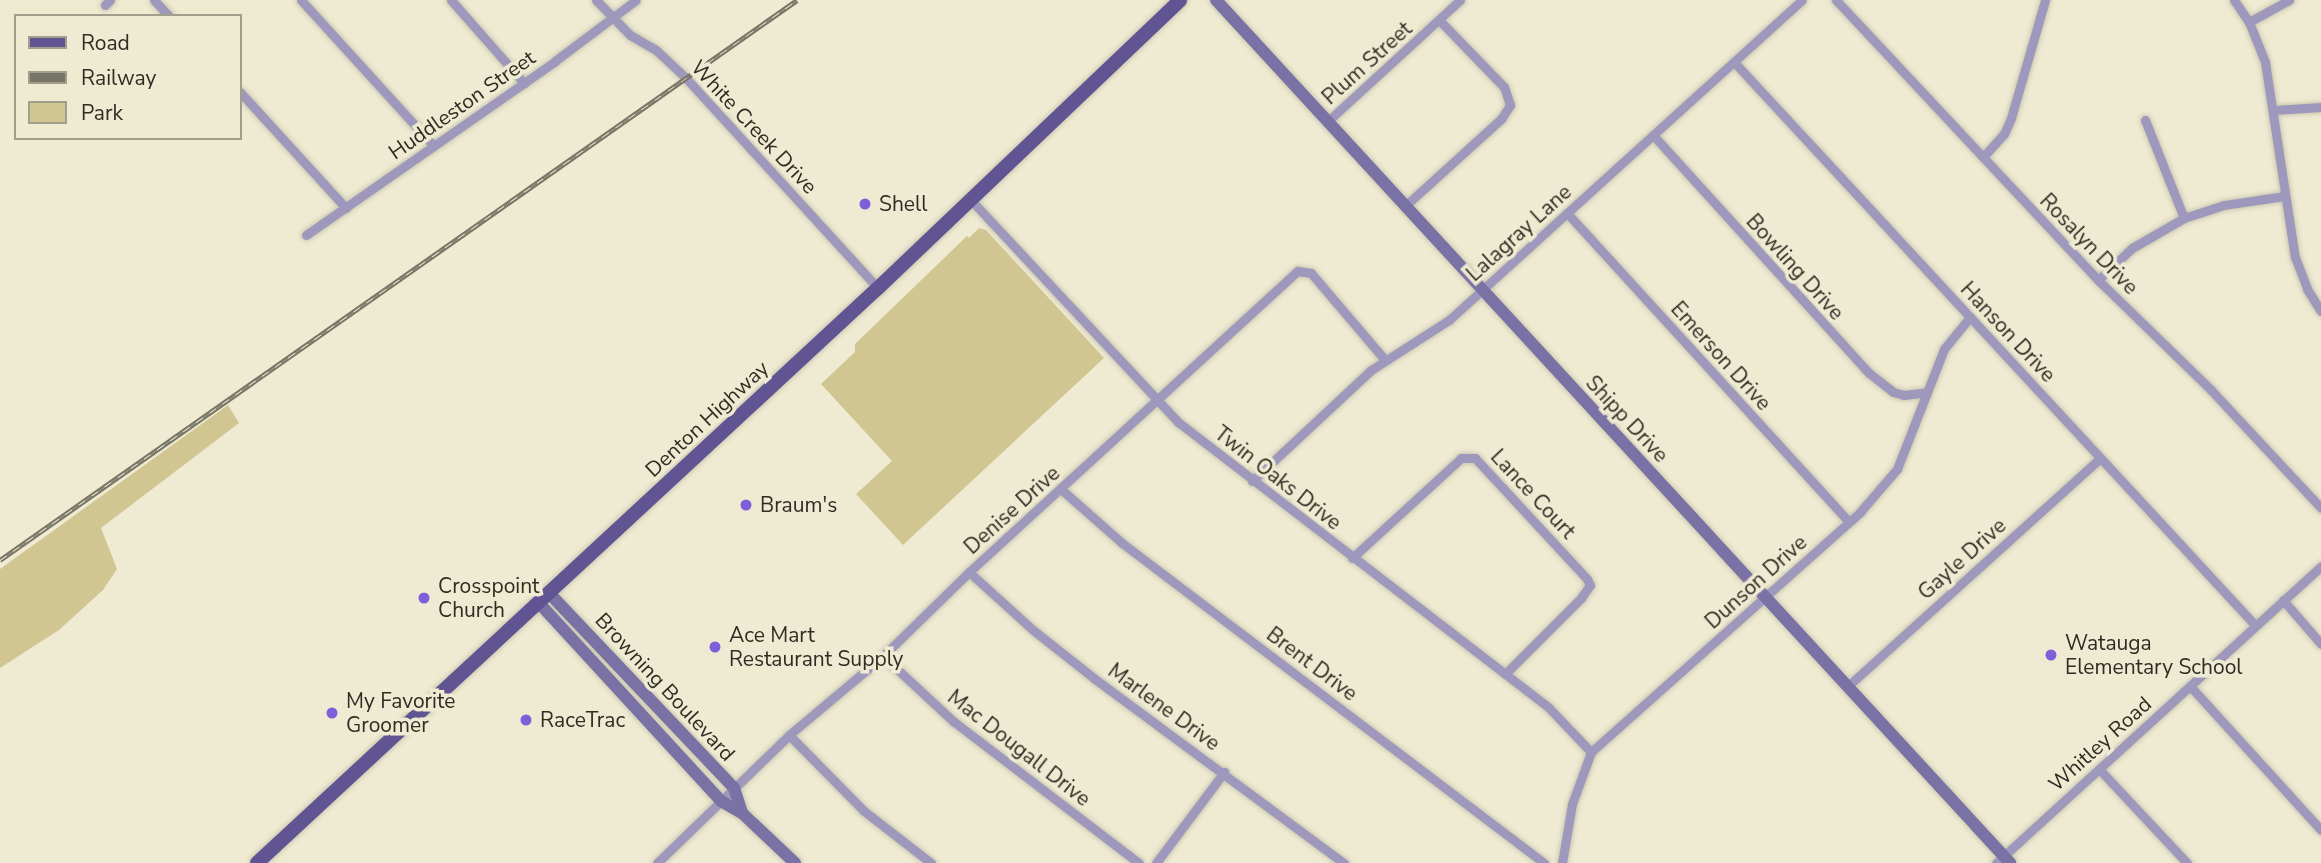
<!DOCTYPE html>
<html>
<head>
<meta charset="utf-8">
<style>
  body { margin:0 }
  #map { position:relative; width:2321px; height:863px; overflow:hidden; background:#efead2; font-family:"Nunito Sans",sans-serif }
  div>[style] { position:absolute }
  .green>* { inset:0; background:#d1c692 }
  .roads { filter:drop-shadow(0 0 2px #ccc8b2) drop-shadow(0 0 2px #ccc8b2) }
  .street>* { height:9px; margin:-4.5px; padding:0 4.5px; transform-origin:4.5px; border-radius:4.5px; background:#9e99bc }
  .secondary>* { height:12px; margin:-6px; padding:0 6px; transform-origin:6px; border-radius:6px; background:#7a71a4 }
  .primary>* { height:14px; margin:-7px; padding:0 7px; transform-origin:7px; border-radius:7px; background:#615492 }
  .rail>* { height:5px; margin-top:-2.5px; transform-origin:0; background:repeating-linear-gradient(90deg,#efead2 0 8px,#777565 0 16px); box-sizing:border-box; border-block:2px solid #777565 }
  .dots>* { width:19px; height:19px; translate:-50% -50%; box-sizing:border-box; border:4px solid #efead2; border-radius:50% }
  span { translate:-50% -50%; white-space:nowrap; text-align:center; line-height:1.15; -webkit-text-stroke:7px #efead2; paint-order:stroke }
  .street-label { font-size:21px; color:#2e2d23 }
  .poi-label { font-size:21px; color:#2e2d23 }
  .left { translate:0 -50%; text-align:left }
  .legend { position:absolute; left:14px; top:14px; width:228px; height:126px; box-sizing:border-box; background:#efead2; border:2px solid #a29e8c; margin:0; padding:9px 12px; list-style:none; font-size:21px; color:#2e2d23 }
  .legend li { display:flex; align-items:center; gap:14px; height:35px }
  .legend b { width:35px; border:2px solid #a29e8c }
</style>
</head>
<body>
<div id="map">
  <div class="green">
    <div style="clip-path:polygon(979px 228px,986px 230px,1104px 358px,903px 545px,856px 494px,892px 461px,821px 384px,855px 352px,855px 344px,967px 236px,969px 238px)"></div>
    <div style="clip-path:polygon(228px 405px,239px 423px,101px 528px,117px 569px,103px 590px,59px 630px,0 668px,0 569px)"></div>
  </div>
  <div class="roads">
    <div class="street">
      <div style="left:154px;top:0;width:22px;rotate:47deg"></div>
      <div style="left:301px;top:0;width:197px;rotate:47.7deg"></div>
      <div style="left:451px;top:0;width:111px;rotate:48.7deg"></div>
      <div style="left:596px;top:0;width:49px;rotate:45.8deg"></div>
      <div style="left:630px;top:35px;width:30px;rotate:30deg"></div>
      <div style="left:656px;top:50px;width:41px;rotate:43deg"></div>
      <div style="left:686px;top:78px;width:285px;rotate:47.6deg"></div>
      <div style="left:1836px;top:0;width:383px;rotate:46.9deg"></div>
      <div style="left:2098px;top:280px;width:158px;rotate:44.2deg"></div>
      <div style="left:2211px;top:390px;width:161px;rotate:47deg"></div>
      <div style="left:2234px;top:0;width:27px;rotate:56deg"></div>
      <div style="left:2249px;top:22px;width:43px;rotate:68.2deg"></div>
      <div style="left:2265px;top:62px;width:197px;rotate:81.3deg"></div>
      <div style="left:2295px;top:257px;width:34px;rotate:69deg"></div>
      <div style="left:2307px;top:289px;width:26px;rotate:58deg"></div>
      <div style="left:105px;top:5px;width:7px;rotate:-45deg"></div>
      <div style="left:2249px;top:22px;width:46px;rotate:-28.8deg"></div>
      <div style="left:1734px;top:62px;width:767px;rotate:47.22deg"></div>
      <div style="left:240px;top:92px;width:157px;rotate:47.6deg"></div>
      <div style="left:2274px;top:110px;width:47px;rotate:-3.7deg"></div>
      <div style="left:2145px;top:120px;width:105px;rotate:68.3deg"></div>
      <div style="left:1328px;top:121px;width:179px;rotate:-42.5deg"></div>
      <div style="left:1653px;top:135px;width:321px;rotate:47.8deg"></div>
      <div style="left:1869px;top:373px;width:31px;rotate:38deg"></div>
      <div style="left:1893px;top:392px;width:11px;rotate:15deg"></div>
      <div style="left:1904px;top:395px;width:23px;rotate:-7deg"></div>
      <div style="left:1983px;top:157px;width:31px;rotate:-48deg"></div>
      <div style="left:2004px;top:134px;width:17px;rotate:-66deg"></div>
      <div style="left:2011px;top:118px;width:123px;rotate:-73.9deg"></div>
      <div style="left:971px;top:200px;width:304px;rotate:47deg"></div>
      <div style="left:1178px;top:422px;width:468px;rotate:37.6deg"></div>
      <div style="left:1549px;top:708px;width:61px;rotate:46.3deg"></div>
      <div style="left:1405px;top:206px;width:130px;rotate:-42.2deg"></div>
      <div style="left:1501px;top:119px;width:17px;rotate:-57deg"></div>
      <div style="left:1510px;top:105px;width:19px;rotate:-108deg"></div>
      <div style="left:1504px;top:87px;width:92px;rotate:-134.1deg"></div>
      <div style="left:1567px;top:213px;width:418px;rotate:47.6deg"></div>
      <div style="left:306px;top:235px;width:304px;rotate:-34.9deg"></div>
      <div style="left:555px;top:61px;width:101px;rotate:-37deg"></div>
      <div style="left:2098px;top:280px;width:47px;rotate:-43.3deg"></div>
      <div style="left:2132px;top:248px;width:60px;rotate:-30deg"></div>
      <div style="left:2184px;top:218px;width:42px;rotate:-18deg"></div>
      <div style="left:2224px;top:205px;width:62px;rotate:-8.4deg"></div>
      <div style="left:1252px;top:481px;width:163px;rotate:-43deg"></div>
      <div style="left:1371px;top:370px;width:93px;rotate:-32.7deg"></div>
      <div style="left:1449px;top:320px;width:476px;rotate:-42.2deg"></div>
      <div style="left:1062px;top:490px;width:80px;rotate:41.5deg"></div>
      <div style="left:1122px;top:543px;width:530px;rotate:37.17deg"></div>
      <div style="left:1352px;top:558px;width:148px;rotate:-42.5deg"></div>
      <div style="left:1461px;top:458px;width:14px"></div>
      <div style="left:1475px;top:458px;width:165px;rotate:47.2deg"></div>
      <div style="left:1587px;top:579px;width:7px;rotate:63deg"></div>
      <div style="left:1590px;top:585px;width:16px;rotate:125deg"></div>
      <div style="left:1581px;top:598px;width:107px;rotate:135deg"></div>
      <div style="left:969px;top:572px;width:86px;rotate:42.2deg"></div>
      <div style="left:1033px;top:630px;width:79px;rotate:38.3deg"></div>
      <div style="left:1095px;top:679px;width:310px;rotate:36.5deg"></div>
      <div style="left:2283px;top:600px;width:58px;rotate:49.2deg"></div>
      <div style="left:883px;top:656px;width:96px;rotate:42.9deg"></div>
      <div style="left:953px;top:721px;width:234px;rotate:37.4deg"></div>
      <div style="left:1848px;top:686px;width:340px;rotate:-42.1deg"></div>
      <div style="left:2190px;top:686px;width:195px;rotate:47.7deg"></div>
      <div style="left:789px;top:735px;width:107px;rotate:45.4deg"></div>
      <div style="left:864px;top:811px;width:85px;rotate:37.8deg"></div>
      <div style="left:2099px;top:769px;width:129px;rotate:46.9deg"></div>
      <div style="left:657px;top:863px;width:184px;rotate:-44.1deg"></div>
      <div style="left:789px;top:735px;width:123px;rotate:-40deg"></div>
      <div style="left:883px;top:656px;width:120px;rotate:-44.3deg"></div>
      <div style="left:969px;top:572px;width:446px;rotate:-42.5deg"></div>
      <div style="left:1298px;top:271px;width:13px;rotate:9deg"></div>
      <div style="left:1311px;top:273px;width:114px;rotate:49.6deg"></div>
      <div style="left:1156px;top:863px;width:114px;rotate:-53.2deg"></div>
      <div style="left:1562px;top:863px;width:60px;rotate:-80.4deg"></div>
      <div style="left:1572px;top:804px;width:55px;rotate:-69.9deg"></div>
      <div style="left:1591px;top:752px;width:361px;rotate:-41.7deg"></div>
      <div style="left:1860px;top:512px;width:57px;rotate:-49.3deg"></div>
      <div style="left:1897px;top:469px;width:129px;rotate:-68.6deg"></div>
      <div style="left:1944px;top:349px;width:41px;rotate:-50.9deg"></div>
      <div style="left:1996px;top:863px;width:440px;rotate:-42.4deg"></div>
    </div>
    <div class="secondary">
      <div style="left:1216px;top:0;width:1173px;rotate:47.38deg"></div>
      <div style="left:549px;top:593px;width:269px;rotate:46.5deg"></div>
      <div style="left:734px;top:788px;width:26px;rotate:72deg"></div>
      <div style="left:539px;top:603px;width:269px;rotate:47.4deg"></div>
      <div style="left:721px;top:801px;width:24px;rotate:30deg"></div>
      <div style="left:742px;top:813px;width:73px;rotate:43.3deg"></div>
    </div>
    <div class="primary">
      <div style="left:257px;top:863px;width:846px;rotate:-42.8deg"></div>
      <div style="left:878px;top:288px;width:417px;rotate:-43.6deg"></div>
    </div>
  </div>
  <div class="rail">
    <div style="left:0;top:560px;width:974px;rotate:-35.09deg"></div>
  </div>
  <div class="dots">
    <div style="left:865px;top:204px;background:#7e5ed9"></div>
    <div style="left:746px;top:505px;background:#7e5ed9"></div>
    <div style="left:424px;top:598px;background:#7e5ed9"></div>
    <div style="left:715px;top:647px;background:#7e5ed9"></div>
    <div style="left:2051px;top:655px;background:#7e5ed9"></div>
    <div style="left:332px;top:713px;background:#7e5ed9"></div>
    <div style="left:526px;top:720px;background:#7e5ed9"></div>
  </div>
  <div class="street-label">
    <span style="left:1367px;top:63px;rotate:-42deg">Plum Street</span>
    <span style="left:462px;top:105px;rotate:-35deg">Huddleston Street</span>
    <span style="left:754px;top:127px;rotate:47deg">White Creek Drive</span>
    <span style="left:1519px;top:233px;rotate:-42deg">Lalagray Lane</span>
    <span style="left:2089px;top:244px;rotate:46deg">Rosalyn Drive</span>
    <span style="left:1795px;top:267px;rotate:48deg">Bowling Drive</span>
    <span style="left:2008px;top:332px;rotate:47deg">Hanson Drive</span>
    <span style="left:1721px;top:356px;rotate:48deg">Emerson Drive</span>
    <span style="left:707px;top:419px;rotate:-43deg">Denton Highway</span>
    <span style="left:1627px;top:419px;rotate:47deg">Shipp Drive</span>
    <span style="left:1278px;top:478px;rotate:38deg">Twin Oaks Drive</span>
    <span style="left:1533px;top:494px;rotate:47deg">Lance Court</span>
    <span style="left:1012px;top:510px;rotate:-42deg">Denise Drive</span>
    <span style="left:1962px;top:559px;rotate:-42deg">Gayle Drive</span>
    <span style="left:1756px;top:582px;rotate:-42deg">Dunson Drive</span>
    <span style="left:1312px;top:664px;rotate:37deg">Brent Drive</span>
    <span style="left:665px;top:687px;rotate:47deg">Browning Boulevard</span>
    <span style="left:1164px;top:707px;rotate:36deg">Marlene Drive</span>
    <span style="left:2100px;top:744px;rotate:-42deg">Whitley Road</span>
    <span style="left:1019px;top:748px;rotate:38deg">Mac Dougall Drive</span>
  </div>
  <div class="poi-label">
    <span class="left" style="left:879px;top:204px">Shell</span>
    <span class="left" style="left:760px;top:505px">Braum's</span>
    <span class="left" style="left:438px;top:598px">Crosspoint<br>Church</span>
    <span class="left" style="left:729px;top:647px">Ace Mart<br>Restaurant Supply</span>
    <span class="left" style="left:2065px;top:655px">Watauga<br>Elementary School</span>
    <span class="left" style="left:346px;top:713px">My Favorite<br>Groomer</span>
    <span class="left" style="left:540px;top:720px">RaceTrac</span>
  </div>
  <ul class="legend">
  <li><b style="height:9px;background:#615492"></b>Road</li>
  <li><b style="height:9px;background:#777565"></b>Railway</li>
  <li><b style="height:19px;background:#d1c692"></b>Park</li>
  </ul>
</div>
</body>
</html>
